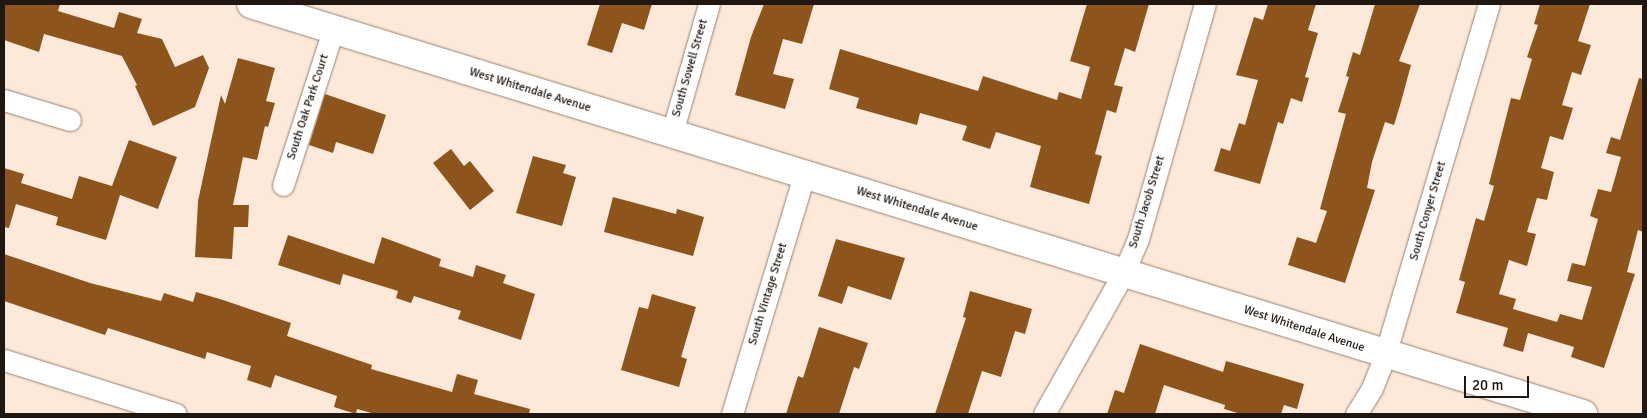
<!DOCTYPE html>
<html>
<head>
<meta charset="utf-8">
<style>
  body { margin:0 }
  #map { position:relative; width:1647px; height:418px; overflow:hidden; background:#fde9d9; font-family:Signika,sans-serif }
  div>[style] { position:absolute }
  .building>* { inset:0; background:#8d541c }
  .roads { filter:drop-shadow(0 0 1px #98816f) drop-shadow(0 0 1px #98816f) }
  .street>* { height:21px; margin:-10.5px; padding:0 10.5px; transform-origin:10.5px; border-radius:10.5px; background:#fff }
  .secondary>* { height:28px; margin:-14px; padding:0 14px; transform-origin:14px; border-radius:14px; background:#fff }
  span { translate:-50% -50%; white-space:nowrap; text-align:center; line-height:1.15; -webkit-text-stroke:5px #fff; paint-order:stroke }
  .street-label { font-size:12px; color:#1f1710 }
  .frame { position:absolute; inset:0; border:5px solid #1f1710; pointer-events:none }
  .scale { position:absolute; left:1464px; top:376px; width:65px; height:22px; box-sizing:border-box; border:2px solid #1f1710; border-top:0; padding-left:6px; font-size:15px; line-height:18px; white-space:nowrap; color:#1f1710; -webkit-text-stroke:4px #fff; paint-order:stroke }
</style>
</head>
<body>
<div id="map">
  <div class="building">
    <div style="clip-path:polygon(4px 4px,60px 4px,58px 11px,114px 28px,119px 12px,142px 19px,137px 33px,162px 39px,175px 67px,203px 55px,209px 68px,195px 107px,153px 126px,135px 86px,137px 85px,122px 56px,44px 34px,39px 52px,4px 40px)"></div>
    <div style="clip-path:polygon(600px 4px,652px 4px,644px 30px,622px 23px,612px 53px,587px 45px)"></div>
    <div style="clip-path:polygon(764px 4px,814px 4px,802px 44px,783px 39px,773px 74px,794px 79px,785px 109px,735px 95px,751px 37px)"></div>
    <div style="clip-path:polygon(1087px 4px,1149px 4px,1135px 52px,1125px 48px,1114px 85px,1123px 87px,1116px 113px,1107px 110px,1095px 154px,1102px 156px,1089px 204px,1030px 187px,1041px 146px,996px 132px,990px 149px,962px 140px,967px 126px,920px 113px,917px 125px,856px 108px,859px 98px,829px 89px,840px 49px,978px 91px,983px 76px,1057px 100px,1059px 92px,1081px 99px,1090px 67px,1070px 61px)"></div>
    <div style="clip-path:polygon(1268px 4px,1316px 4px,1308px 30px,1318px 33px,1305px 77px,1309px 78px,1302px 102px,1291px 98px,1283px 124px,1278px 122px,1260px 184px,1214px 171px,1221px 148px,1230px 151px,1239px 123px,1245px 125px,1258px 80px,1236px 75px,1254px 17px,1263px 20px)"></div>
    <div style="clip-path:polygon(1375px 4px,1420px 4px,1399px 61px,1411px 65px,1401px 102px,1394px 125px,1385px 122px,1372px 162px,1367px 188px,1375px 190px,1345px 283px,1288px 265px,1297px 237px,1316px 243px,1327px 211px,1320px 209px,1346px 114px,1338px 112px,1349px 77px,1346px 76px,1353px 52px,1360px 55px)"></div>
    <div style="clip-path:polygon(1540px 4px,1590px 4px,1578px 41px,1591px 45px,1581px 75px,1572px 72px,1562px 105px,1573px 108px,1563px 140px,1550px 136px,1541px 168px,1554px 172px,1547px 200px,1537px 198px,1527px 232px,1536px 234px,1527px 266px,1509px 260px,1499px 294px,1516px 299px,1513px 309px,1557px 322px,1560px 314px,1582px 320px,1592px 287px,1567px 281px,1572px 263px,1585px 266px,1598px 219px,1590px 216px,1598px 189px,1611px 192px,1621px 157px,1606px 153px,1611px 137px,1620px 140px,1639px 78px,1643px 79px,1643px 232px,1638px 230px,1627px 272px,1635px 274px,1604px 368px,1571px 357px,1574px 347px,1528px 333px,1523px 352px,1503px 346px,1508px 328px,1456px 313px,1465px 282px,1459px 280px,1476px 218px,1484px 221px,1494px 186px,1489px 184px,1511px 98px,1520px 100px,1532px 59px,1527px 57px,1538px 25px,1534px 24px)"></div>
    <div style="clip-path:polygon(238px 58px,275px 68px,266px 101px,275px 103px,268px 127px,265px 126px,257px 160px,243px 157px,233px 205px,249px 205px,248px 227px,234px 227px,232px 259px,195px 257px,198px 201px,221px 95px,225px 104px)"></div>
    <div style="clip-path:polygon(325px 94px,386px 115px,373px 154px,336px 142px,333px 153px,309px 145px)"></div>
    <div style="clip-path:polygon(129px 140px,177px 157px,158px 209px,120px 195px,106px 240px,56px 225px,58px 217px,16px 204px,9px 228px,4px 227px,4px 168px,24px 174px,21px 183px,72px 199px,79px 176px,112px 186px)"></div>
    <div style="clip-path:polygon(451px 149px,464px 166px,470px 161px,494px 191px,470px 210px,433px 163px)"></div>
    <div style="clip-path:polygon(533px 156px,566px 165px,563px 173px,576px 177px,562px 226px,516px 213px)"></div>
    <div style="clip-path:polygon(613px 197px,676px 214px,677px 209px,704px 217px,693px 256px,604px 232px)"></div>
    <div style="clip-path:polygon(288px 235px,374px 264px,382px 237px,441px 259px,439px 266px,473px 277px,476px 265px,506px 275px,503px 283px,535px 294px,521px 340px,458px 319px,461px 311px,414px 296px,411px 303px,396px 298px,398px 291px,343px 274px,340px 285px,278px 265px)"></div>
    <div style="clip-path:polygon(836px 239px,905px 258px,891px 300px,848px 286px,842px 304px,818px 296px)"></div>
    <div style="clip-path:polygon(4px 254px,90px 283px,161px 301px,164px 293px,193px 302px,196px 292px,223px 300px,291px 323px,287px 336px,372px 365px,371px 369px,452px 392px,457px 374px,478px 380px,474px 394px,530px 409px,529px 414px,375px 414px,357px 409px,356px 414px,334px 407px,337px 396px,275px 375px,271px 388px,247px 380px,251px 366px,207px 352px,205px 359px,108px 328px,105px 335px,4px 301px)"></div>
    <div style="clip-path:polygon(970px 291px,1032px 309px,1025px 334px,1015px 331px,1001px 377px,982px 371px,968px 414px,935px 414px,966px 318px,963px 317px)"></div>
    <div style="clip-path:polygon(652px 294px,696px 307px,681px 357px,687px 359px,679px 387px,621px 370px,639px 307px,648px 309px)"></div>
    <div style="clip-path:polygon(819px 327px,868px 343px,859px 369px,854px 367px,839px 414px,786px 414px,798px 376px,803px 378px)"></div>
    <div style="clip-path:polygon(1140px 344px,1223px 372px,1226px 361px,1304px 384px,1297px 409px,1284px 405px,1281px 414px,1241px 414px,1224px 409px,1225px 405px,1164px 385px,1155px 414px,1107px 414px,1115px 390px,1124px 393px)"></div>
  </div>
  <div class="roads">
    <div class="street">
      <div style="left:4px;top:100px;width:69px;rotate:16.9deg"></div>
      <div style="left:672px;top:133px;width:134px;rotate:-74deg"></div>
      <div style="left:283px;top:185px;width:163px;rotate:-72.1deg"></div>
      <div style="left:4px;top:360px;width:180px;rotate:17.4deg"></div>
      <div style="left:732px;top:414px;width:250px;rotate:-73.2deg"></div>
      <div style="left:1044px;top:414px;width:163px;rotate:-60.6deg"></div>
      <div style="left:1124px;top:272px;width:36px;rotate:-67deg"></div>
      <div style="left:1138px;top:239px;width:244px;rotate:-74.1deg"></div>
      <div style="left:1356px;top:414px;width:31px;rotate:-58deg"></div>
      <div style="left:1372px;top:388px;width:35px;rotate:-68deg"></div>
      <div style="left:1385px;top:355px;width:366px;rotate:-73.5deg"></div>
    </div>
    <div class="secondary">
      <div style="left:251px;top:4px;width:1394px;rotate:17.11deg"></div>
    </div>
  </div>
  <div class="street-label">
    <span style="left:690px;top:68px;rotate:-74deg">South Sowell Street</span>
    <span style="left:530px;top:90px;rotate:17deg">West Whitendale Avenue</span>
    <span style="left:308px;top:107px;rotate:-72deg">South Oak Park Court</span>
    <span style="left:1147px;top:202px;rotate:-73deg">South Jacob Street</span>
    <span style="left:917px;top:209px;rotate:17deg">West Whitendale Avenue</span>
    <span style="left:1428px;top:211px;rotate:-74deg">South Conyer Street</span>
    <span style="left:768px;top:294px;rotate:-73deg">South Vintage Street</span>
    <span style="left:1304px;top:329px;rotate:18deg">West Whitendale Avenue</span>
  </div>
  <div class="frame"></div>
  <div class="scale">20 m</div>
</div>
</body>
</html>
